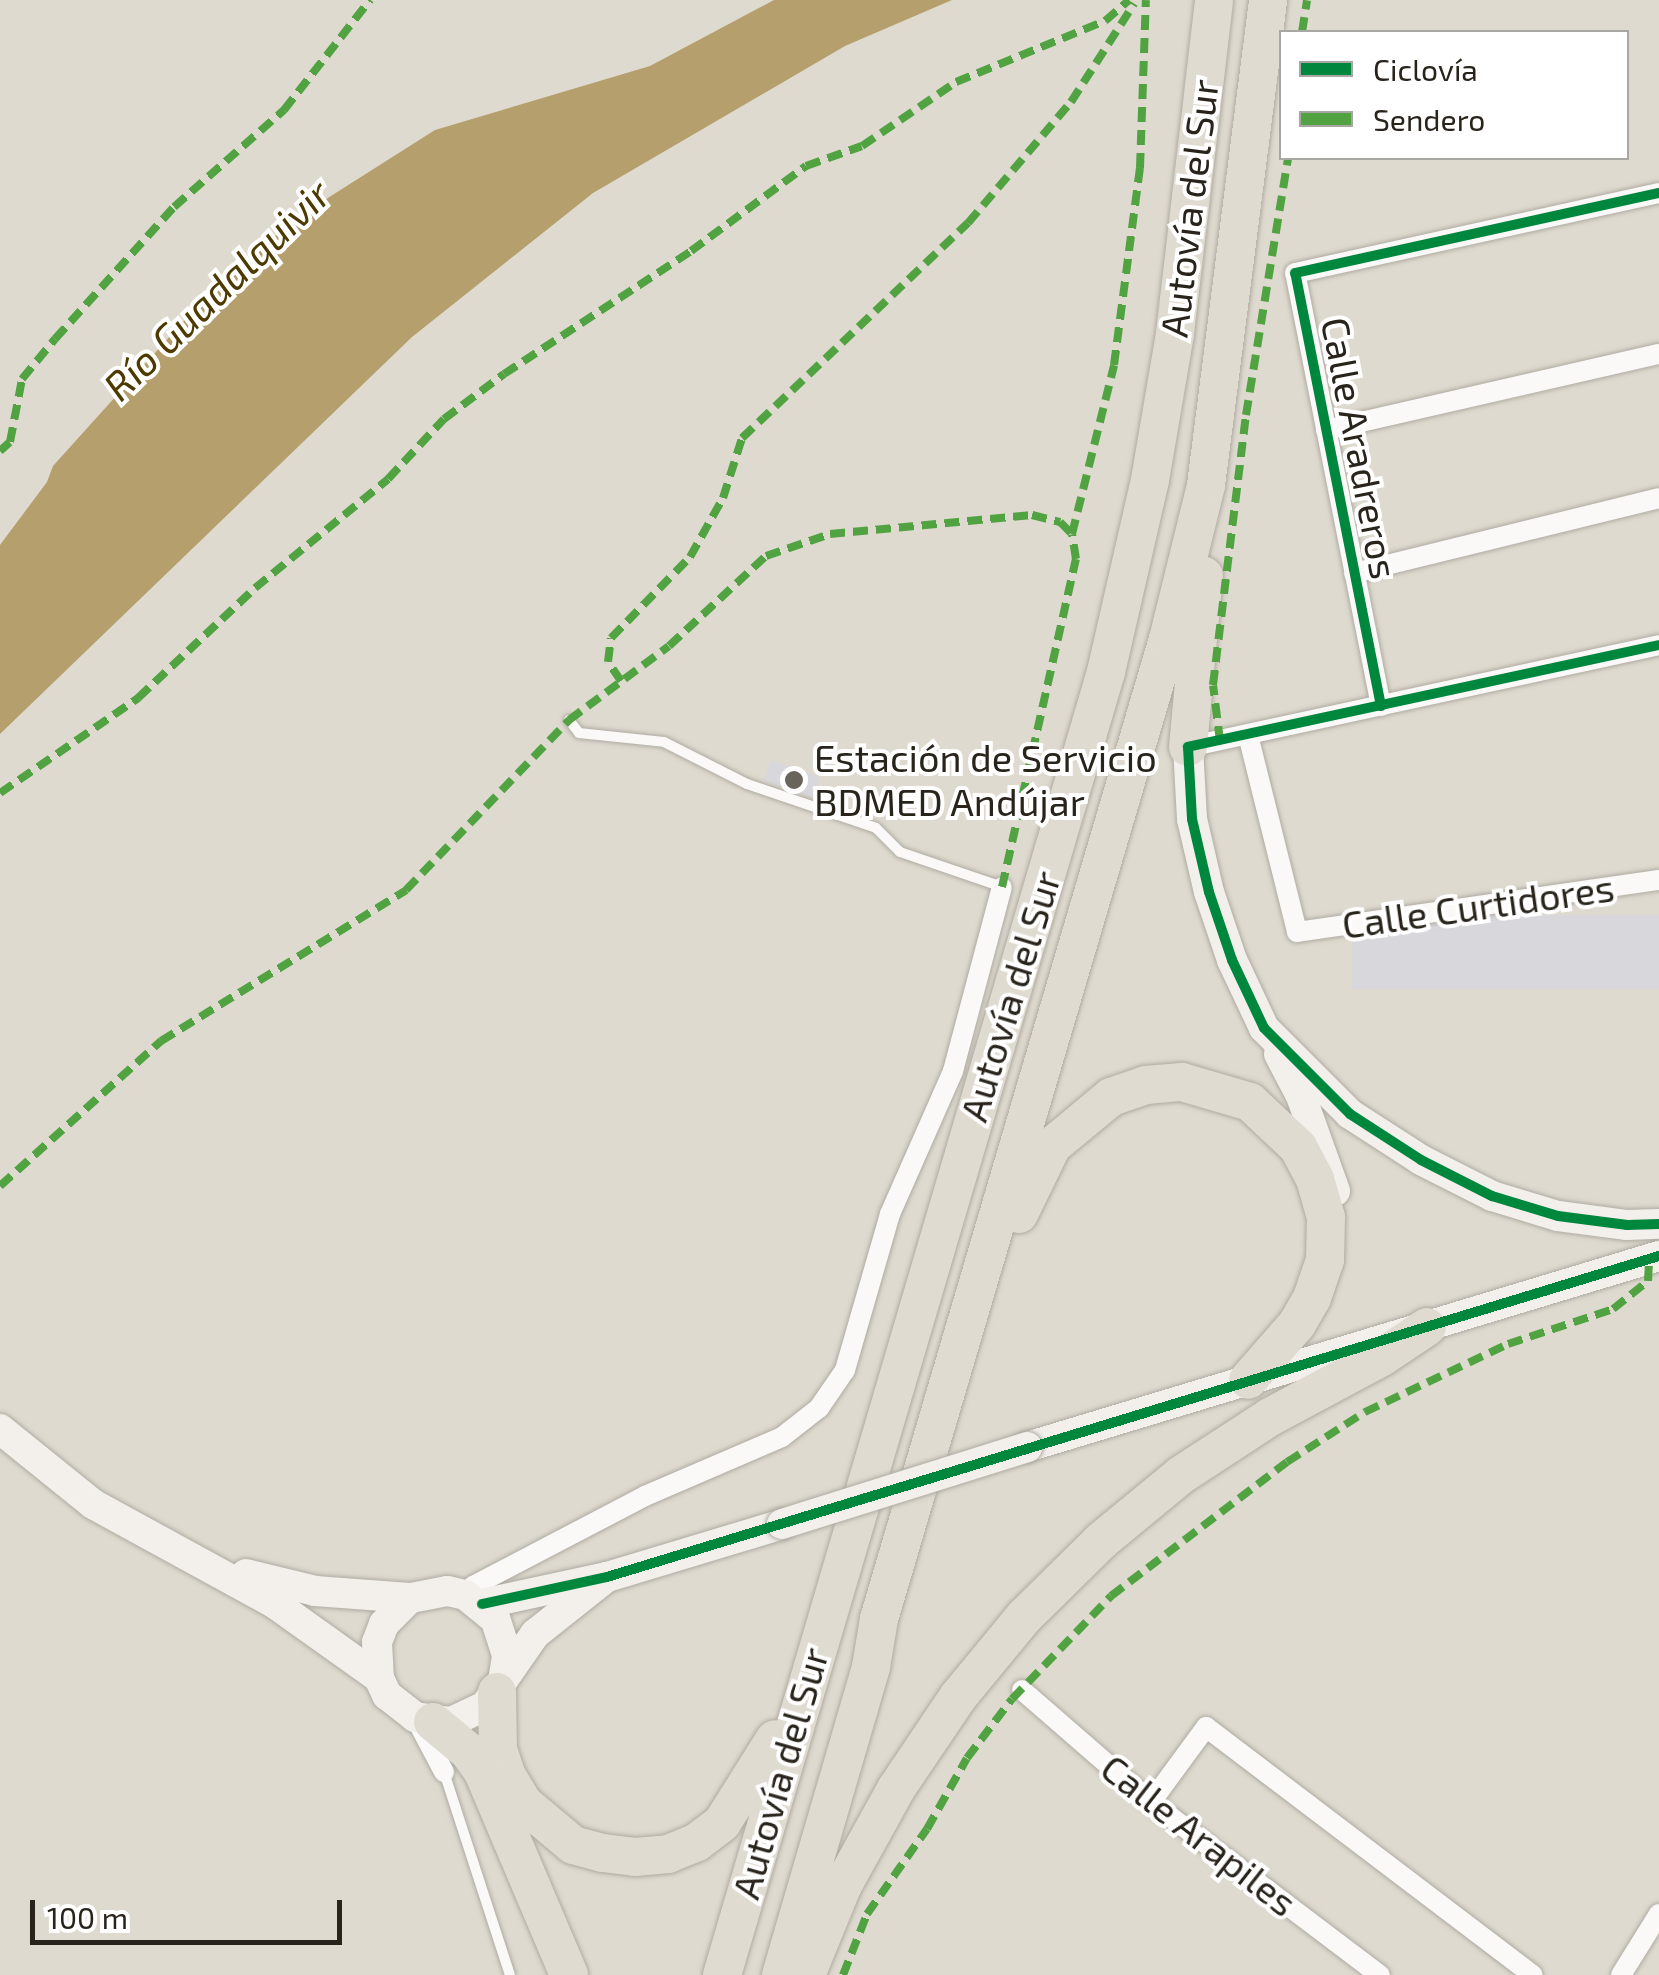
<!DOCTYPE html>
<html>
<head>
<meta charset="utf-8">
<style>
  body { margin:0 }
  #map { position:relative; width:1659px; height:1975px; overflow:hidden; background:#dfdacf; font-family:"Exo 2",sans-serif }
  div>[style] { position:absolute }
  .water>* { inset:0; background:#b49f6d }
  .building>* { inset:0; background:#d8d7dc; transform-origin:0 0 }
  .roads { filter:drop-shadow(0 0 2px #afaba2) drop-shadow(0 0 2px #afaba2) }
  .lane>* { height:10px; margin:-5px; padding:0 5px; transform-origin:5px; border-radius:5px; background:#faf9f8 }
  .street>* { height:20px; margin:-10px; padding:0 10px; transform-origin:10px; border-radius:10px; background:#faf9f8 }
  .secondary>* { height:30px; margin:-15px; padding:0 15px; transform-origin:15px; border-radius:15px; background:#f3f0ec }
  .highway>* { height:38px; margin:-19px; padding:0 19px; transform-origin:19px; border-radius:19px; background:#e0dbd0 }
  .bridges { filter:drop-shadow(0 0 2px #afaba2) drop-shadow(0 0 2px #afaba2) }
  .secondary-bridge>* { height:30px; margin:-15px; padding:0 15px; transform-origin:15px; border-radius:15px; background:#f3f0ec }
  .quiet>* { height:8px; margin-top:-4px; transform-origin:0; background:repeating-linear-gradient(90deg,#51a341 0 15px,transparent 0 23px) }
  .cycleway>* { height:10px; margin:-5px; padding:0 5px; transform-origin:5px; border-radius:5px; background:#00873e }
  .dots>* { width:28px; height:28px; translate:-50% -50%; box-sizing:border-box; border:5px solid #fff; border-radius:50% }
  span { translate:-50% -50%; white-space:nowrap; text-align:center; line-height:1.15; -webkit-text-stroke:8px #fff; paint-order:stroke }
  .street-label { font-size:38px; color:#28241c }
  .poi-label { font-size:38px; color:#28241c }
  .left { translate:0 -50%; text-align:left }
  .water-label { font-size:40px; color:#4d3a00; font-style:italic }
  .legend { position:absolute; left:1279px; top:30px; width:350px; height:130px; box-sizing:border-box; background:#fff; border:2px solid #a9a7a4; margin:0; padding:12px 18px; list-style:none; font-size:30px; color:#28241c }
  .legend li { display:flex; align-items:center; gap:20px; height:50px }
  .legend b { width:50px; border:2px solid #a9a7a4 }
  .scale { position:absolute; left:30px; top:1900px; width:312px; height:45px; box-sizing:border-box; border:5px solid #28241c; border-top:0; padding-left:12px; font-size:30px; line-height:35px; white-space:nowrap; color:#28241c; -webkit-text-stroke:8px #fff; paint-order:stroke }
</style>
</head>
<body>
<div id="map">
  <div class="water">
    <div style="clip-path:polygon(774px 0,952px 0,845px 46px,593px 193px,412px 337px,0 734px,0 545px,47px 482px,53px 466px,226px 274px,312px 208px,435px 130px,650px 66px)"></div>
  </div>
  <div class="building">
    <div style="left:771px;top:760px;width:52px;height:22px;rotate:19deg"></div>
    <div style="left:1659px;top:915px;width:74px;height:307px;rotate:90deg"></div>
  </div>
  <div class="roads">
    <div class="lane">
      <div style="left:569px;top:720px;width:16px;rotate:52deg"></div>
      <div style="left:579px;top:733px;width:85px;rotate:6deg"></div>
      <div style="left:664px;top:742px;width:93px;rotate:26.8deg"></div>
      <div style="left:747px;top:784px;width:136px;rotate:18.8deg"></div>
      <div style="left:876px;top:828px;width:34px;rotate:45deg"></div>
      <div style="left:900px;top:852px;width:108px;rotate:18.9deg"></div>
      <div style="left:444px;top:1772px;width:213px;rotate:72deg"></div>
    </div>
    <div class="street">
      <div style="left:1326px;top:430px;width:342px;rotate:-12.9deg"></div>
      <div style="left:1354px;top:573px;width:314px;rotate:-13.8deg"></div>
      <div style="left:1381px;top:706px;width:441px;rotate:-101.2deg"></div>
      <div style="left:1295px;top:273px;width:373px;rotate:-12.4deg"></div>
      <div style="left:1248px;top:735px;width:203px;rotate:76deg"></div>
      <div style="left:1297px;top:932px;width:366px;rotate:-8.2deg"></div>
      <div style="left:1188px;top:747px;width:482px;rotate:-12.2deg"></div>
      <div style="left:465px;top:1595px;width:12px;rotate:-48deg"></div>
      <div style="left:473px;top:1586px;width:194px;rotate:-27.6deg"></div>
      <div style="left:645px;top:1496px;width:149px;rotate:-23.3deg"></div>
      <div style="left:782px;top:1437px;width:47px;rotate:-38.1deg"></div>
      <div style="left:819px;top:1408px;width:46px;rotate:-55.6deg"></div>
      <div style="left:845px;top:1370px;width:162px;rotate:-73.9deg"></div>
      <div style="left:890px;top:1214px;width:156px;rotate:-66.2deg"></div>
      <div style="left:953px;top:1071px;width:190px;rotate:-75.1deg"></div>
      <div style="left:1022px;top:1690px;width:171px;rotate:41deg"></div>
      <div style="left:1151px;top:1802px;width:287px;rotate:37.1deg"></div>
      <div style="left:416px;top:1719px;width:60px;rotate:62.2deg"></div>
      <div style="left:1151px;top:1802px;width:93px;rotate:-53.7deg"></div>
      <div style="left:1206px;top:1727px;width:410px;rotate:37.2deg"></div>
      <div style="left:1621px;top:1975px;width:72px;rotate:-58.1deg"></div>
    </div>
    <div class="secondary">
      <div style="left:1188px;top:747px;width:72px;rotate:86.8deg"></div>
      <div style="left:1192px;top:819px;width:75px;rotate:76.9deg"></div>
      <div style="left:1209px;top:892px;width:72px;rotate:71.3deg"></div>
      <div style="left:1232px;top:960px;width:75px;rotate:64.8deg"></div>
      <div style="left:1264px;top:1028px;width:122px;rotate:45deg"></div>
      <div style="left:1350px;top:1114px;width:85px;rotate:32.9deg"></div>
      <div style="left:1421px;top:1160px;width:80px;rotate:26.9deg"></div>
      <div style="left:1492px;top:1196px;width:69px;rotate:16.9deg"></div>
      <div style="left:1558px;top:1216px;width:70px;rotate:7.4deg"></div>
      <div style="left:1627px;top:1225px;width:32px;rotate:-2deg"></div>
      <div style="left:1279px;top:1054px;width:47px;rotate:62.4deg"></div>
      <div style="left:1301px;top:1096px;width:101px;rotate:70.3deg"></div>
      <div style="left:0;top:1429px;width:119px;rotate:38.9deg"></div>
      <div style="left:93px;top:1504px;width:206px;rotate:28.7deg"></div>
      <div style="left:274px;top:1603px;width:129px;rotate:35.5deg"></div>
      <div style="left:1027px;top:1447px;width:660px;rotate:-16.82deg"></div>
      <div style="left:246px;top:1574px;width:71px;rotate:13.8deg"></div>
      <div style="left:315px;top:1591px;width:95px;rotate:4.2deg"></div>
      <div style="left:482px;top:1604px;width:128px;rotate:-12.2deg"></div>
      <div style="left:607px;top:1577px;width:183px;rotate:-16.8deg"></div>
      <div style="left:504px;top:1675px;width:20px;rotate:-81deg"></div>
      <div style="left:507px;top:1655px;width:38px;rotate:-108deg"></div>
      <div style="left:495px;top:1619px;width:38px;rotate:-141deg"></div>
      <div style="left:465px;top:1595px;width:18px;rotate:-167deg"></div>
      <div style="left:447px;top:1591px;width:38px;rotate:169deg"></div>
      <div style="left:410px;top:1598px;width:37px;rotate:135deg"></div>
      <div style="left:384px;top:1624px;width:19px;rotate:111deg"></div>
      <div style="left:377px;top:1642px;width:36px;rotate:87deg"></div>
      <div style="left:379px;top:1678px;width:19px;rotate:65deg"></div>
      <div style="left:387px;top:1695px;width:36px;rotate:38deg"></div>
      <div style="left:415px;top:1717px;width:36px;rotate:8deg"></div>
      <div style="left:451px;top:1722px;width:38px;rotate:-25deg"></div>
      <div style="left:485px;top:1706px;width:88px;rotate:-55.2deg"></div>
      <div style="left:535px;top:1634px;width:92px;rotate:-38.4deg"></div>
    </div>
    <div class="highway">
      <div style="left:1188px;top:747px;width:172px;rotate:-84.7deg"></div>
      <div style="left:1019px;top:1214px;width:76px;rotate:-64.1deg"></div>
      <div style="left:1052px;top:1146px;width:77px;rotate:-39.7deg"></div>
      <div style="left:1111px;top:1097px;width:37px;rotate:-19deg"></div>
      <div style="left:1146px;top:1085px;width:36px;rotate:-5deg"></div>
      <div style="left:1182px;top:1082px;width:71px;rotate:16.4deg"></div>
      <div style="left:1250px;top:1102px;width:66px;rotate:43.2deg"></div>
      <div style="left:1298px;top:1147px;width:36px;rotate:62deg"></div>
      <div style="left:1315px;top:1179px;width:40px;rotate:74deg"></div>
      <div style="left:1326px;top:1217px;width:43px;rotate:91.3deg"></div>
      <div style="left:1325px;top:1260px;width:40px;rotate:108.9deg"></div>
      <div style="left:1312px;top:1298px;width:30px;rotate:120deg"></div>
      <div style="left:1297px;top:1324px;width:74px;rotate:131.2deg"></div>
      <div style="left:497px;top:1692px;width:57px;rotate:89deg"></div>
      <div style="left:498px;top:1749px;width:28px;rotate:72deg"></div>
      <div style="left:507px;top:1776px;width:31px;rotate:59deg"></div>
      <div style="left:523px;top:1803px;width:65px;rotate:40deg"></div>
      <div style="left:573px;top:1845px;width:31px;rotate:15deg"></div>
      <div style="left:603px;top:1853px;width:32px;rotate:7deg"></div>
      <div style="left:635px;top:1857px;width:33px;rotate:-5deg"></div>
      <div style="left:668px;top:1854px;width:31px;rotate:-22deg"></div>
      <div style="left:697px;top:1842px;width:31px;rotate:-37deg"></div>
      <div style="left:722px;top:1823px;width:99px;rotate:-57.8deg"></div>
      <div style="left:433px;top:1722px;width:47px;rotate:39.8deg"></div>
      <div style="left:469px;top:1752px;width:24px;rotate:55deg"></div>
      <div style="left:483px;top:1772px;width:220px;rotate:67deg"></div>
      <div style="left:722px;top:1975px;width:1358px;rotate:-73.58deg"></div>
      <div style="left:1106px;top:672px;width:197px;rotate:-77.1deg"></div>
      <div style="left:1150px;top:480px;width:149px;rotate:-80.3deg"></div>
      <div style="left:1175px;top:333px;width:335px;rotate:-83.3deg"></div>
      <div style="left:781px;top:1975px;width:321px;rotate:-73.7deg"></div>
      <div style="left:871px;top:1667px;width:49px;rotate:-80.5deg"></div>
      <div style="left:879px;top:1619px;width:1022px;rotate:-73.57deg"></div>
      <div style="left:1168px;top:639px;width:159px;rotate:-76.1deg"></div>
      <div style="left:1206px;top:485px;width:489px;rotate:-82.7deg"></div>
      <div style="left:806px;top:1975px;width:97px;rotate:-67.7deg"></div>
      <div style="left:843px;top:1885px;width:110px;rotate:-61.1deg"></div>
      <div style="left:896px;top:1789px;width:111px;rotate:-56deg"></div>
      <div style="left:958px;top:1697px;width:104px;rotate:-50.5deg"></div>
      <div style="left:1024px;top:1617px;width:108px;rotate:-44.6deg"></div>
      <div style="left:1101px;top:1541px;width:104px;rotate:-39.5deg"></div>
      <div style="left:1181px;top:1475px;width:106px;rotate:-33.1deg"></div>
      <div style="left:1270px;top:1417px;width:127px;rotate:-28.2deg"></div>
      <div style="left:1382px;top:1357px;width:54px;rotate:-33.7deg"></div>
    </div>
  </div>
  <div class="bridges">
    <div class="secondary-bridge">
      <div style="left:782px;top:1524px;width:257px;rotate:-17.4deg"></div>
    </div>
  </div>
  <div class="quiet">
    <div style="left:1302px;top:32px;width:32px;rotate:-81deg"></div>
    <div style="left:0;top:451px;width:13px;rotate:-42deg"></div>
    <div style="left:10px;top:442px;width:64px;rotate:-79.2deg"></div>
    <div style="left:22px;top:379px;width:52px;rotate:-50.5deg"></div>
    <div style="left:55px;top:339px;width:178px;rotate:-48deg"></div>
    <div style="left:174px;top:207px;width:147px;rotate:-41.4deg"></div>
    <div style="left:284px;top:110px;width:140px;rotate:-52deg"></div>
    <div style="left:621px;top:681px;width:23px;rotate:-124deg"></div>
    <div style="left:608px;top:662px;width:24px;rotate:-83deg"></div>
    <div style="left:611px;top:638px;width:113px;rotate:-45.7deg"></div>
    <div style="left:690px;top:557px;width:68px;rotate:-60.8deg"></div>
    <div style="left:723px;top:498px;width:63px;rotate:-72.4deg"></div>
    <div style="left:742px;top:438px;width:312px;rotate:-43.6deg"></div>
    <div style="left:968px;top:223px;width:159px;rotate:-49.6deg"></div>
    <div style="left:1071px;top:102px;width:117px;rotate:-57.3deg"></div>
    <div style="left:1220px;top:741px;width:56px;rotate:-97.1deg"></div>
    <div style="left:1213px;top:685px;width:92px;rotate:-83.1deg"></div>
    <div style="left:1224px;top:594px;width:180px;rotate:-83deg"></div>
    <div style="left:1246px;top:415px;width:260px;rotate:-80.7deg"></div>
    <div style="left:0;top:793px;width:168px;rotate:-34.5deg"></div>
    <div style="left:138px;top:698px;width:161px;rotate:-43.2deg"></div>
    <div style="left:255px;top:588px;width:172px;rotate:-39.3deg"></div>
    <div style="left:388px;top:479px;width:82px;rotate:-47deg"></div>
    <div style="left:444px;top:419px;width:75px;rotate:-36.9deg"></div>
    <div style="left:504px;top:374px;width:224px;rotate:-33.3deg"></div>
    <div style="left:691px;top:251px;width:143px;rotate:-36.5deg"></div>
    <div style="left:806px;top:166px;width:59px;rotate:-19.7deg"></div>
    <div style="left:862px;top:146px;width:114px;rotate:-34.2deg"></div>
    <div style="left:956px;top:82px;width:161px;rotate:-22.3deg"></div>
    <div style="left:1105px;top:21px;width:32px;rotate:-41deg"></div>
    <div style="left:1002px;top:887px;width:336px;rotate:-77.3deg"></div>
    <div style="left:1076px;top:559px;width:25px;rotate:-99deg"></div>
    <div style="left:1072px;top:534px;width:174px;rotate:-76deg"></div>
    <div style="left:1114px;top:365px;width:199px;rotate:-82.5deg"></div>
    <div style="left:1140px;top:168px;width:168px;rotate:-88deg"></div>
    <div style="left:0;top:1186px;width:217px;rotate:-42deg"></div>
    <div style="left:161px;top:1041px;width:288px;rotate:-31.6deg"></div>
    <div style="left:406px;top:890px;width:236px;rotate:-46.2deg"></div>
    <div style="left:569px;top:720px;width:124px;rotate:-36.5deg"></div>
    <div style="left:669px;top:646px;width:132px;rotate:-42.9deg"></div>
    <div style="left:766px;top:556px;width:68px;rotate:-19deg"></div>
    <div style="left:830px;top:534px;width:203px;rotate:-5.4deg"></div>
    <div style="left:1032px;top:515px;width:29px;rotate:14deg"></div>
    <div style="left:1060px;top:522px;width:17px;rotate:45deg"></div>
    <div style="left:843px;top:1975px;width:66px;rotate:-68.5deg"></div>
    <div style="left:867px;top:1914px;width:104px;rotate:-54.8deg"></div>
    <div style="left:927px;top:1829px;width:81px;rotate:-60.6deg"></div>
    <div style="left:967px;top:1758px;width:74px;rotate:-52.7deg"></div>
    <div style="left:1012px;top:1699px;width:143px;rotate:-46.1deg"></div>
    <div style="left:1111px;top:1596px;width:221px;rotate:-37.3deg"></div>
    <div style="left:1287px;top:1462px;width:93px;rotate:-32.7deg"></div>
    <div style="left:1365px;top:1412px;width:158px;rotate:-25.4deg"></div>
    <div style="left:1508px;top:1344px;width:111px;rotate:-18.4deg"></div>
    <div style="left:1613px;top:1309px;width:45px;rotate:-38.7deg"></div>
    <div style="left:1648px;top:1281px;width:22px;rotate:-87deg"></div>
  </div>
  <div class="cycleway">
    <div style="left:1659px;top:645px;width:482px;rotate:167.8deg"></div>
    <div style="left:1188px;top:747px;width:72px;rotate:86.8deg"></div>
    <div style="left:1192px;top:819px;width:75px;rotate:76.9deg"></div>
    <div style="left:1209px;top:892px;width:72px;rotate:71.3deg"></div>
    <div style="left:1232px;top:960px;width:75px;rotate:64.8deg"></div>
    <div style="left:1264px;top:1028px;width:122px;rotate:45deg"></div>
    <div style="left:1350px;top:1114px;width:85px;rotate:32.9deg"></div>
    <div style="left:1421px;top:1160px;width:80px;rotate:26.9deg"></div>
    <div style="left:1492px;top:1196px;width:69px;rotate:16.9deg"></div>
    <div style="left:1558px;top:1216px;width:70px;rotate:7.4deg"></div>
    <div style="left:1627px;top:1225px;width:32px;rotate:-2deg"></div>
    <div style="left:1381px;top:706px;width:441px;rotate:-101.2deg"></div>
    <div style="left:1295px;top:273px;width:373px;rotate:-12.4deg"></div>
    <div style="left:482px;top:1604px;width:128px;rotate:-12.2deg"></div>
    <div style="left:607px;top:1577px;width:1100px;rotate:-16.97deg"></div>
  </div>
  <div class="dots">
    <div style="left:794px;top:780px;background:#68645b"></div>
  </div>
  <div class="street-label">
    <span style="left:1189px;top:208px;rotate:-83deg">Autovía del Sur</span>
    <span style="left:1360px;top:448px;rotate:79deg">Calle Aradreros</span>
    <span style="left:1478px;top:906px;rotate:-8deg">Calle Curtidores</span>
    <span style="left:1010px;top:996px;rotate:-73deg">Autovía del Sur</span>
    <span style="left:780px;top:1773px;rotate:-74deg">Autovía del Sur</span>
    <span style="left:1199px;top:1835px;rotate:38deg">Calle Arapiles</span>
  </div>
  <div class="poi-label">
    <span class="left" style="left:814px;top:780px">Estación de Servicio<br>BDMED Andújar</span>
  </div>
  <div class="water-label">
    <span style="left:216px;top:289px;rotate:-44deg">Río Guadalquivir</span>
  </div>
  <ul class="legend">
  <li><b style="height:12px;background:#00873e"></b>Ciclovía</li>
  <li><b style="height:12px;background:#51a341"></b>Sendero</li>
  </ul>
  <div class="scale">100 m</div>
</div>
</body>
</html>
